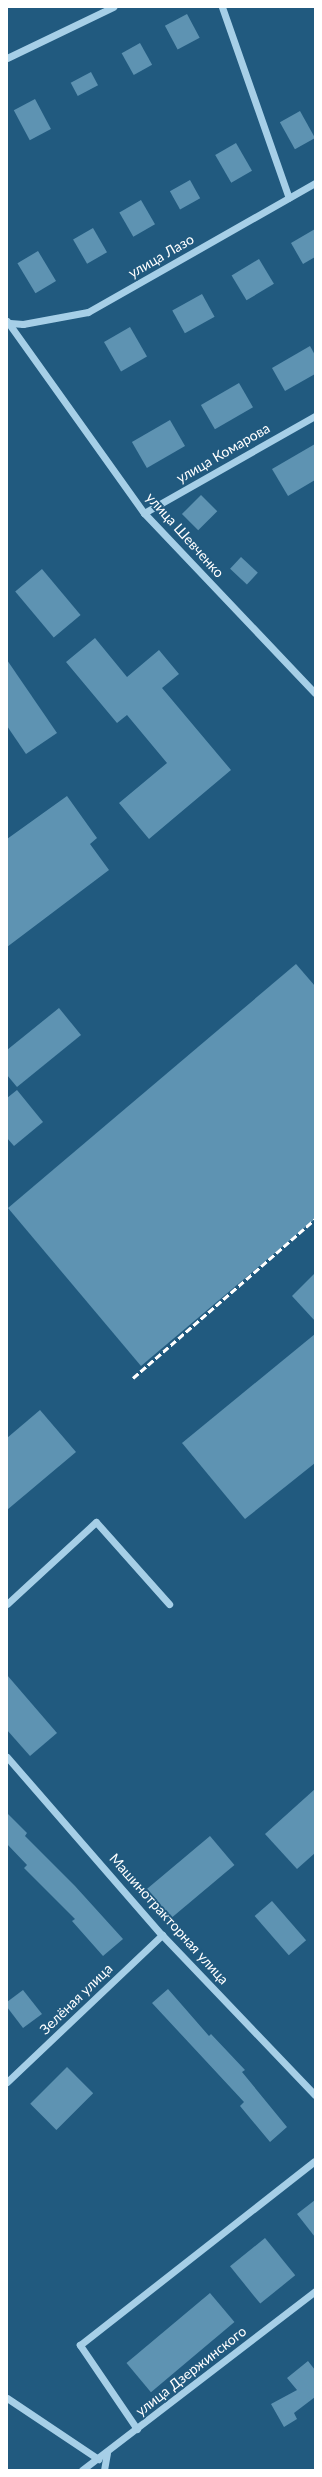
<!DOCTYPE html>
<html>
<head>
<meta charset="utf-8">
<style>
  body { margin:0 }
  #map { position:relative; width:322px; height:2477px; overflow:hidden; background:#215a7f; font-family:Lato,sans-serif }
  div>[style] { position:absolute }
  .building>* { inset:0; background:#5e93b2; transform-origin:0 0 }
  .minor>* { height:7px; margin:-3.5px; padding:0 3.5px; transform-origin:3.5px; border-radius:3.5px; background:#a6cfe7 }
  .rail>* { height:3px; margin-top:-1.5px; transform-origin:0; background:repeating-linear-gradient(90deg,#fff 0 7px,transparent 0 10px) }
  span { translate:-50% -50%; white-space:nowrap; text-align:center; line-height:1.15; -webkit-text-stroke:3.5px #215a7f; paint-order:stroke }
  .street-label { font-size:14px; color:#fff }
  .frame { position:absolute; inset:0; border:8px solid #fff; pointer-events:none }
</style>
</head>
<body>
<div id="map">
  <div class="building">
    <div style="left:187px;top:14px;width:27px;height:25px;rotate:62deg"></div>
    <div style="left:140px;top:43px;width:25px;height:21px;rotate:61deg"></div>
    <div style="left:91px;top:72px;width:15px;height:23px;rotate:62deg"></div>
    <div style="left:35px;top:99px;width:34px;height:24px;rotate:62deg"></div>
    <div style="left:300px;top:111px;width:31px;height:23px;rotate:61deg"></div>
    <div style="left:236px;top:143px;width:32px;height:24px;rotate:60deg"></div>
    <div style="left:190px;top:180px;width:21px;height:23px;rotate:61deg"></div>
    <div style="left:141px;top:200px;width:28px;height:25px;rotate:60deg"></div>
    <div style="left:93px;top:228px;width:28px;height:23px;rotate:60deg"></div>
    <div style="clip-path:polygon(315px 229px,315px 257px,303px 264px,291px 243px)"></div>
    <div style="left:38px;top:251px;width:35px;height:24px;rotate:59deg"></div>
    <div style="left:259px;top:259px;width:29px;height:32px;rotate:59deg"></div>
    <div style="left:202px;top:294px;width:26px;height:34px;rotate:61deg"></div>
    <div style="left:130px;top:327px;width:34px;height:30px;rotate:60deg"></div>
    <div style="clip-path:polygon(310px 346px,315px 355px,315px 374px,285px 391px,272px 368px)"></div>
    <div style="left:239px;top:383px;width:28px;height:44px;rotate:60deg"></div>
    <div style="left:170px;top:420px;width:30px;height:44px;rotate:60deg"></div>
    <div style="clip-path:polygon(315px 444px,315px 480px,288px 496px,272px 469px)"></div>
    <div style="left:201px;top:495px;width:23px;height:27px;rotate:45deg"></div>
    <div style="left:241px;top:557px;width:23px;height:16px;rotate:43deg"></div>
    <div style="left:42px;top:569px;width:60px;height:35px;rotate:50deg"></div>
    <div style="clip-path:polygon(95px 638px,127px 677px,159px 650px,179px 674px,162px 688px,231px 770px,149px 839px,119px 803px,167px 763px,127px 715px,117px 723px,66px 662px)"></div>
    <div style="clip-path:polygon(7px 660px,57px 733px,26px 754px,7px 726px)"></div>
    <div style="clip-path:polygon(67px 796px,97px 838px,90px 844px,109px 870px,7px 947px,7px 839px)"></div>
    <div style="clip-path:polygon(296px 964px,315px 986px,315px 1219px,141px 1366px,8px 1208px)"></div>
    <div style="clip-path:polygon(59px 1008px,81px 1035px,17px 1087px,7px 1075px,7px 1050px)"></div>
    <div style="clip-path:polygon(17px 1090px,43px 1122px,14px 1146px,7px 1138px,7px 1098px)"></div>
    <div style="clip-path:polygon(315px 1273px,315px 1321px,292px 1296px)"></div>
    <div style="clip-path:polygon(315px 1334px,315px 1463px,245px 1519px,182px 1443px)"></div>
    <div style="clip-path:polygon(40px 1410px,76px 1452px,7px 1510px,7px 1438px)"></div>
    <div style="clip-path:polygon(7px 1675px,57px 1733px,30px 1756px,7px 1730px)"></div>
    <div style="clip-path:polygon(315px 1789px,315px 1853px,297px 1869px,265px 1834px)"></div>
    <div style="clip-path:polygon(7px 1813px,27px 1833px,25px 1836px,75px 1886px,123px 1939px,103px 1956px,72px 1921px,75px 1919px,24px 1868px,27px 1865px,7px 1844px)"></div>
    <div style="left:210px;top:1836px;width:38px;height:82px;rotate:50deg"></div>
    <div style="left:272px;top:1901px;width:52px;height:23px;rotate:49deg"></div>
    <div style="clip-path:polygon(168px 1989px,209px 2036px,211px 2034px,245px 2070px,242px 2072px,287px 2127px,270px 2142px,240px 2106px,244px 2102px,152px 2003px)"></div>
    <div style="clip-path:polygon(23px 1990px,42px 2014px,23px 2028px,7px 2007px,7px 2002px)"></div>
    <div style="left:67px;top:2067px;width:37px;height:52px;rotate:45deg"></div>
    <div style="clip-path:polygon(315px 2200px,315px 2237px,297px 2214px)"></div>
    <div style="left:265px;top:2238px;width:48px;height:45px;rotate:51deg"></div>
    <div style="left:210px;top:2293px;width:38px;height:109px;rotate:50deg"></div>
    <div style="clip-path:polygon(308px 2361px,315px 2370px,315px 2397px,294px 2413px,297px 2419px,284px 2427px,271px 2404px,297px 2390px,287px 2378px)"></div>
  </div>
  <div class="minor">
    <div style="left:222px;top:7px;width:202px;rotate:70.7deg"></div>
    <div style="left:7px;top:58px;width:118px;rotate:-25.7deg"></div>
    <div style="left:7px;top:321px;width:236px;rotate:54.5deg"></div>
    <div style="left:144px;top:513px;width:248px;rotate:46.5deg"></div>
    <div style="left:10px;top:323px;width:13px;rotate:4deg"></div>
    <div style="left:23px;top:324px;width:66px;rotate:-10.5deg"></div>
    <div style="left:88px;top:312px;width:261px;rotate:-29.6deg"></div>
    <div style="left:144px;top:513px;width:197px;rotate:-29.6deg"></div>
    <div style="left:7px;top:1604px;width:121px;rotate:-42.7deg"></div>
    <div style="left:96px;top:1522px;width:110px;rotate:48.3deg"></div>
    <div style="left:7px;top:1757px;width:236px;rotate:49deg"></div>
    <div style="left:162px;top:1935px;width:221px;rotate:46.3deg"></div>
    <div style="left:7px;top:2082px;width:214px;rotate:-43.5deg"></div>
    <div style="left:7px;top:2398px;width:110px;rotate:33.8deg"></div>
    <div style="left:137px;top:2429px;width:102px;rotate:-124.2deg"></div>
    <div style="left:80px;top:2345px;width:298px;rotate:-38.1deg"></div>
    <div style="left:82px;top:2470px;width:294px;rotate:-37.5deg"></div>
    <div style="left:104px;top:2470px;width:17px;rotate:-80deg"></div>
  </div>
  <div class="rail">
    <div style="left:133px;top:1378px;width:242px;rotate:-41.1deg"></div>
  </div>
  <div class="street-label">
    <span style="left:161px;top:256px;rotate:-30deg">улица Лазо</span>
    <span style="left:223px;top:453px;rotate:-30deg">улица Комарова</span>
    <span style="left:185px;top:535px;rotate:48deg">улица Шевченко</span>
    <span style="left:169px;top:1919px;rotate:48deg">Машинотракторная улица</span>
    <span style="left:76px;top:1999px;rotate:-44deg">Зелёная улица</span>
    <span style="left:191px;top:2371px;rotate:-38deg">улица Дзержинского</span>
  </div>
  <div class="frame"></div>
</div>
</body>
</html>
